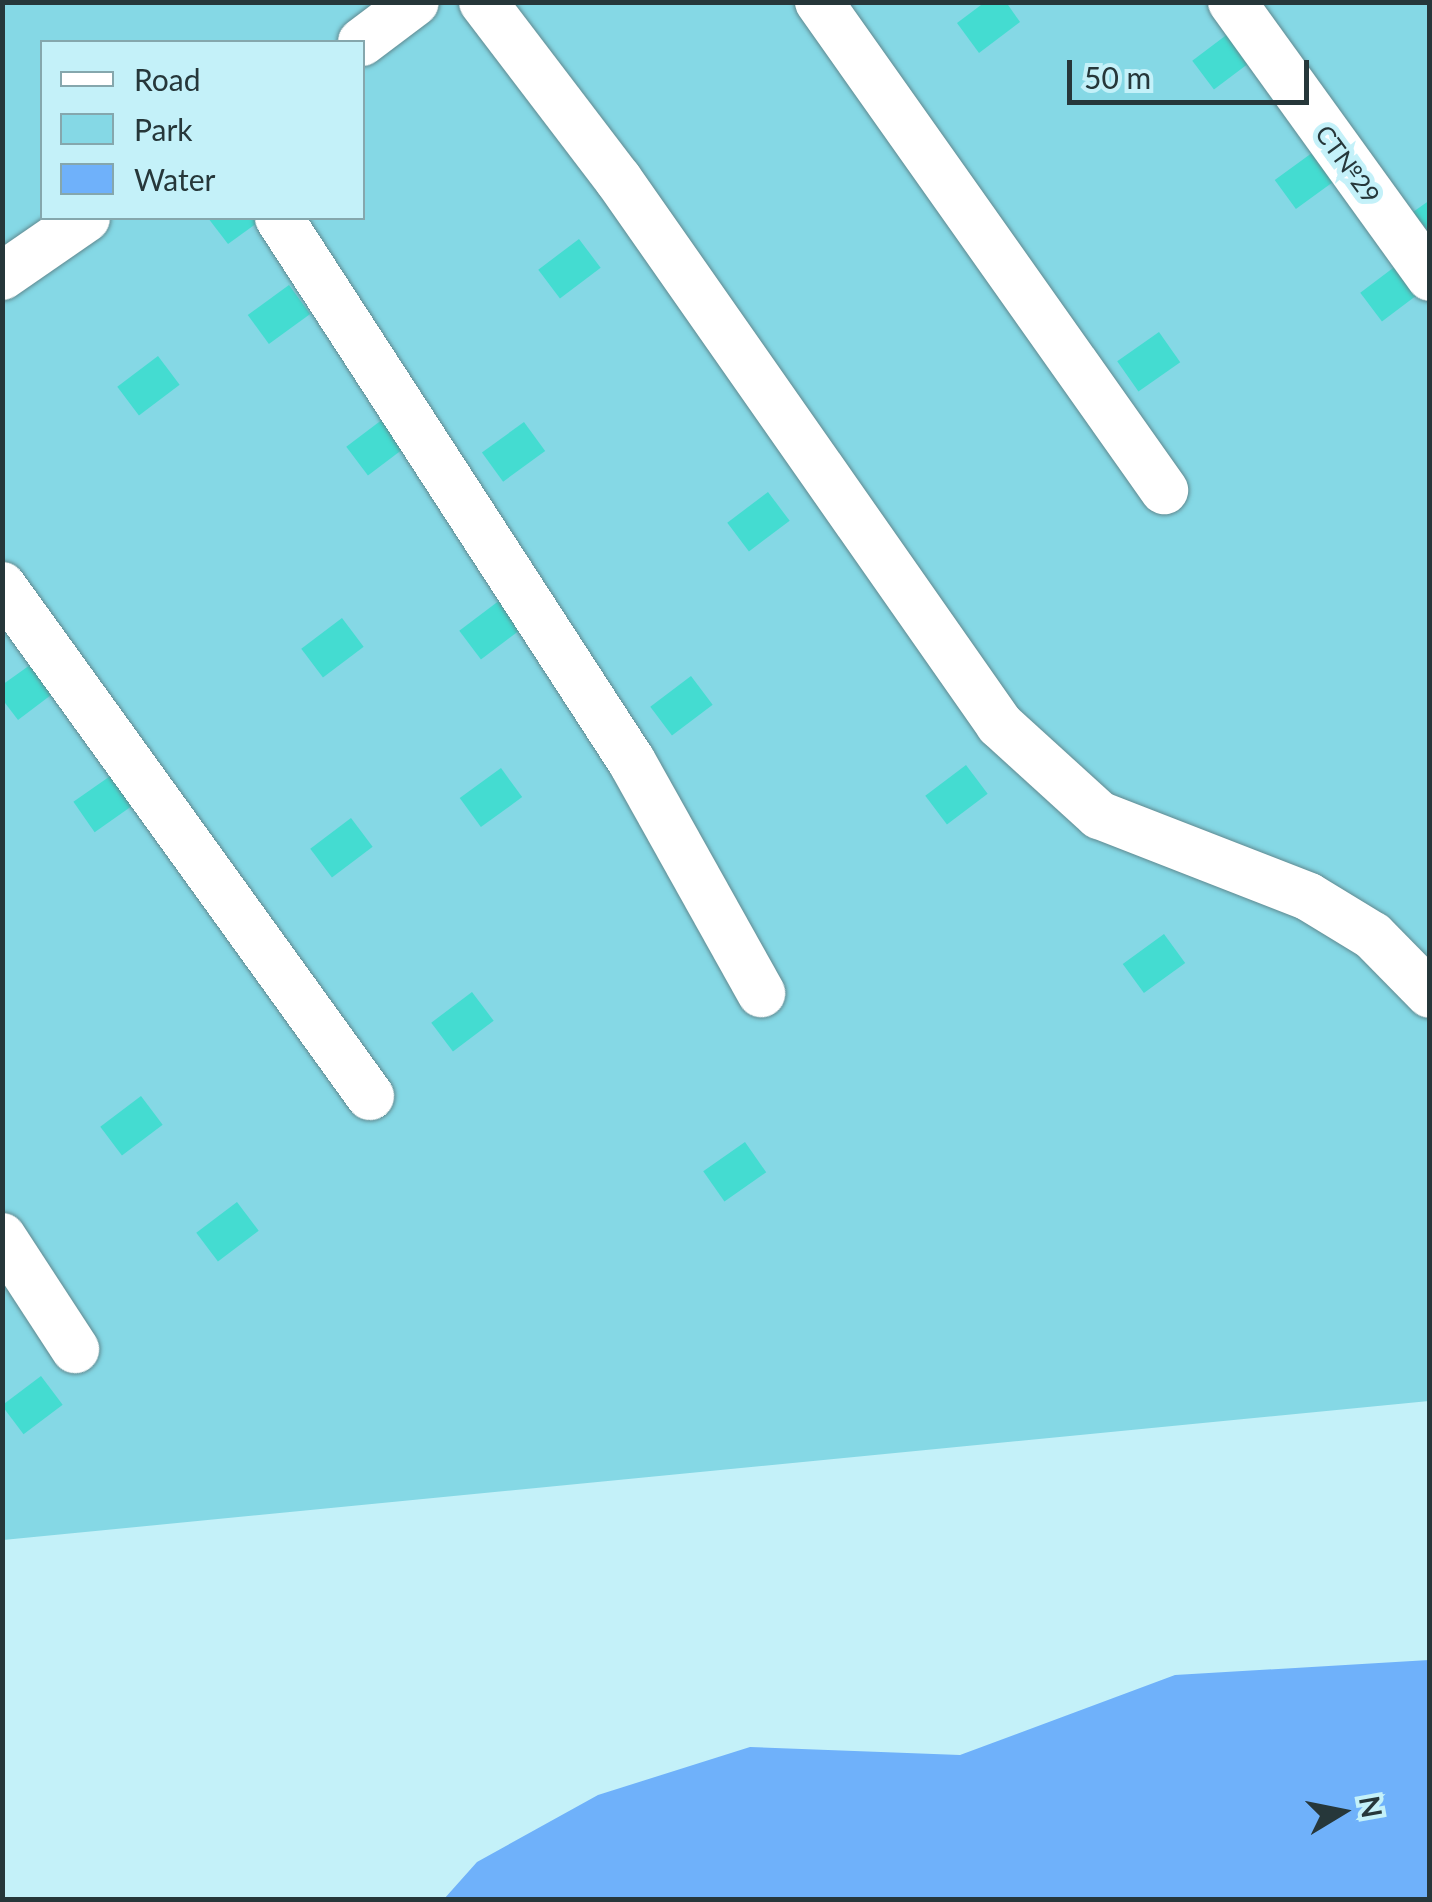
<!DOCTYPE html>
<html>
<head>
<meta charset="utf-8">
<style>
  body { margin:0 }
  #map { position:relative; width:1432px; height:1902px; overflow:hidden; background:#c4f1f9; font-family:Lato,sans-serif }
  div>[style] { position:absolute }
  .green>* { inset:0; background:#85d8e5 }
  .water>* { inset:0; background:#6fb1fa }
  .building>* { inset:0; background:#44dcd1; transform-origin:0 0 }
  .roads { filter:drop-shadow(0 0 2px #5f888f) drop-shadow(0 0 2px #5f888f) }
  .minor>* { height:48px; margin:-24px; padding:0 24px; transform-origin:24px; border-radius:24px; background:#fff }
  span { translate:-50% -50%; white-space:nowrap; text-align:center; line-height:1.15; -webkit-text-stroke:10px #c4f1f9; paint-order:stroke }
  .street-label { font-size:25px; color:#26373a }
  .frame { position:absolute; inset:0; border:5px solid #26373a; pointer-events:none }
  .legend { position:absolute; left:40px; top:40px; width:325px; height:180px; box-sizing:border-box; background:#c4f1f9; border:2px solid #85a7ad; margin:0; padding:12px 18px; list-style:none; font-size:30px; color:#26373a }
  .legend li { display:flex; align-items:center; gap:20px; height:50px }
  .legend b { width:50px; border:2px solid #85a7ad }
  .north { position:absolute; left:1292px; top:1762px; width:100px; height:100px; -webkit-text-stroke:8px #c4f1f9; paint-order:stroke; rotate:80deg; font-size:28px; font-weight:700; line-height:40px; text-align:center; color:#26373a }
  .north::after { content:''; display:block; margin:auto; width:35px; height:45px; background:#26373a; clip-path:polygon(50% 0,100% 100%,50% 72%,0 100%) }
  .scale { position:absolute; left:1067px; top:60px; width:242px; height:45px; box-sizing:border-box; border:5px solid #26373a; border-top:0; padding-left:12px; font-size:30px; line-height:35px; white-space:nowrap; color:#26373a; -webkit-text-stroke:8px #c4f1f9; paint-order:stroke }
</style>
</head>
<body>
<div id="map">
  <div class="green">
    <div style="clip-path:polygon(evenodd,3px 3px,1429px 3px,1429px 1401px,3px 1540px,3px 3px,42px 42px,362px 42px,362px 218px,42px 218px,42px 42px)"></div>
  </div>
  <div class="water">
    <div style="clip-path:polygon(1429px 1660px,1429px 1899px,444px 1899px,477px 1862px,598px 1795px,750px 1747px,960px 1755px,1175px 1675px)"></div>
  </div>
  <div class="building">
    <div style="clip-path:polygon(985px 2px,1006px 2px,1020px 22px,979px 53px,957px 23px)"></div>
    <div style="left:1233px;top:30px;width:36px;height:51px;rotate:53deg"></div>
    <div style="left:1316px;top:150px;width:36px;height:51px;rotate:54deg"></div>
    <div style="clip-path:polygon(1430px 200px,1430px 233px,1413px 212px)"></div>
    <div style="clip-path:polygon(208px 218px,264px 218px,228px 244px)"></div>
    <div style="left:579px;top:239px;width:36px;height:51px;rotate:53deg"></div>
    <div style="left:1401px;top:262px;width:36px;height:51px;rotate:53deg"></div>
    <div style="left:289px;top:285px;width:36px;height:51px;rotate:54deg"></div>
    <div style="left:1159px;top:332px;width:37px;height:51px;rotate:55deg"></div>
    <div style="left:158px;top:356px;width:36px;height:51px;rotate:53deg"></div>
    <div style="left:387px;top:416px;width:36px;height:51px;rotate:53deg"></div>
    <div style="left:524px;top:422px;width:36px;height:52px;rotate:54deg"></div>
    <div style="left:768px;top:492px;width:36px;height:51px;rotate:53deg"></div>
    <div style="left:500px;top:600px;width:36px;height:51px;rotate:53deg"></div>
    <div style="left:342px;top:618px;width:36px;height:51px;rotate:53deg"></div>
    <div style="clip-path:polygon(37px 660px,59px 689px,18px 720px,2px 699px,2px 685px)"></div>
    <div style="left:691px;top:676px;width:36px;height:51px;rotate:53deg"></div>
    <div style="left:966px;top:765px;width:36px;height:51px;rotate:53deg"></div>
    <div style="left:501px;top:768px;width:36px;height:51px;rotate:54deg"></div>
    <div style="left:116px;top:772px;width:37px;height:52px;rotate:55deg"></div>
    <div style="left:351px;top:818px;width:36px;height:51px;rotate:53deg"></div>
    <div style="left:1164px;top:934px;width:36px;height:51px;rotate:54deg"></div>
    <div style="left:472px;top:992px;width:36px;height:51px;rotate:53deg"></div>
    <div style="left:141px;top:1096px;width:36px;height:51px;rotate:53deg"></div>
    <div style="left:745px;top:1142px;width:37px;height:51px;rotate:55deg"></div>
    <div style="left:237px;top:1202px;width:36px;height:51px;rotate:53deg"></div>
    <div style="left:41px;top:1376px;width:36px;height:49px;rotate:53deg"></div>
  </div>
  <div class="roads">
    <div class="minor">
      <div style="left:483px;top:2px;width:223px;rotate:52.7deg"></div>
      <div style="left:618px;top:179px;width:666px;rotate:55.02deg"></div>
      <div style="left:1000px;top:725px;width:134px;rotate:42.3deg"></div>
      <div style="left:1099px;top:815px;width:225px;rotate:21.3deg"></div>
      <div style="left:1309px;top:897px;width:75px;rotate:31.4deg"></div>
      <div style="left:1373px;top:936px;width:81px;rotate:45.5deg"></div>
      <div style="left:819px;top:2px;width:598px;rotate:54.74deg"></div>
      <div style="left:1232px;top:2px;width:339px;rotate:54.2deg"></div>
      <div style="left:362px;top:42px;width:66px;rotate:-37deg"></div>
      <div style="left:279px;top:218px;width:648px;rotate:57.02deg"></div>
      <div style="left:632px;top:762px;width:265px;rotate:60.8deg"></div>
      <div style="left:2px;top:276px;width:102px;rotate:-34.6deg"></div>
      <div style="left:2px;top:586px;width:629px;rotate:54.19deg"></div>
      <div style="left:2px;top:1237px;width:134px;rotate:56.9deg"></div>
    </div>
  </div>
  <div class="street-label">
    <span style="left:1348px;top:164px;rotate:54deg">СТ№29</span>
  </div>
  <div class="frame"></div>
  <ul class="legend">
  <li><b style="height:12px;background:#fff"></b>Road</li>
  <li><b style="height:28px;background:#85d8e5"></b>Park</li>
  <li><b style="height:28px;background:#6fb1fa"></b>Water</li>
  </ul>
  <div class="north">N</div>
  <div class="scale">50 m</div>
</div>
</body>
</html>
